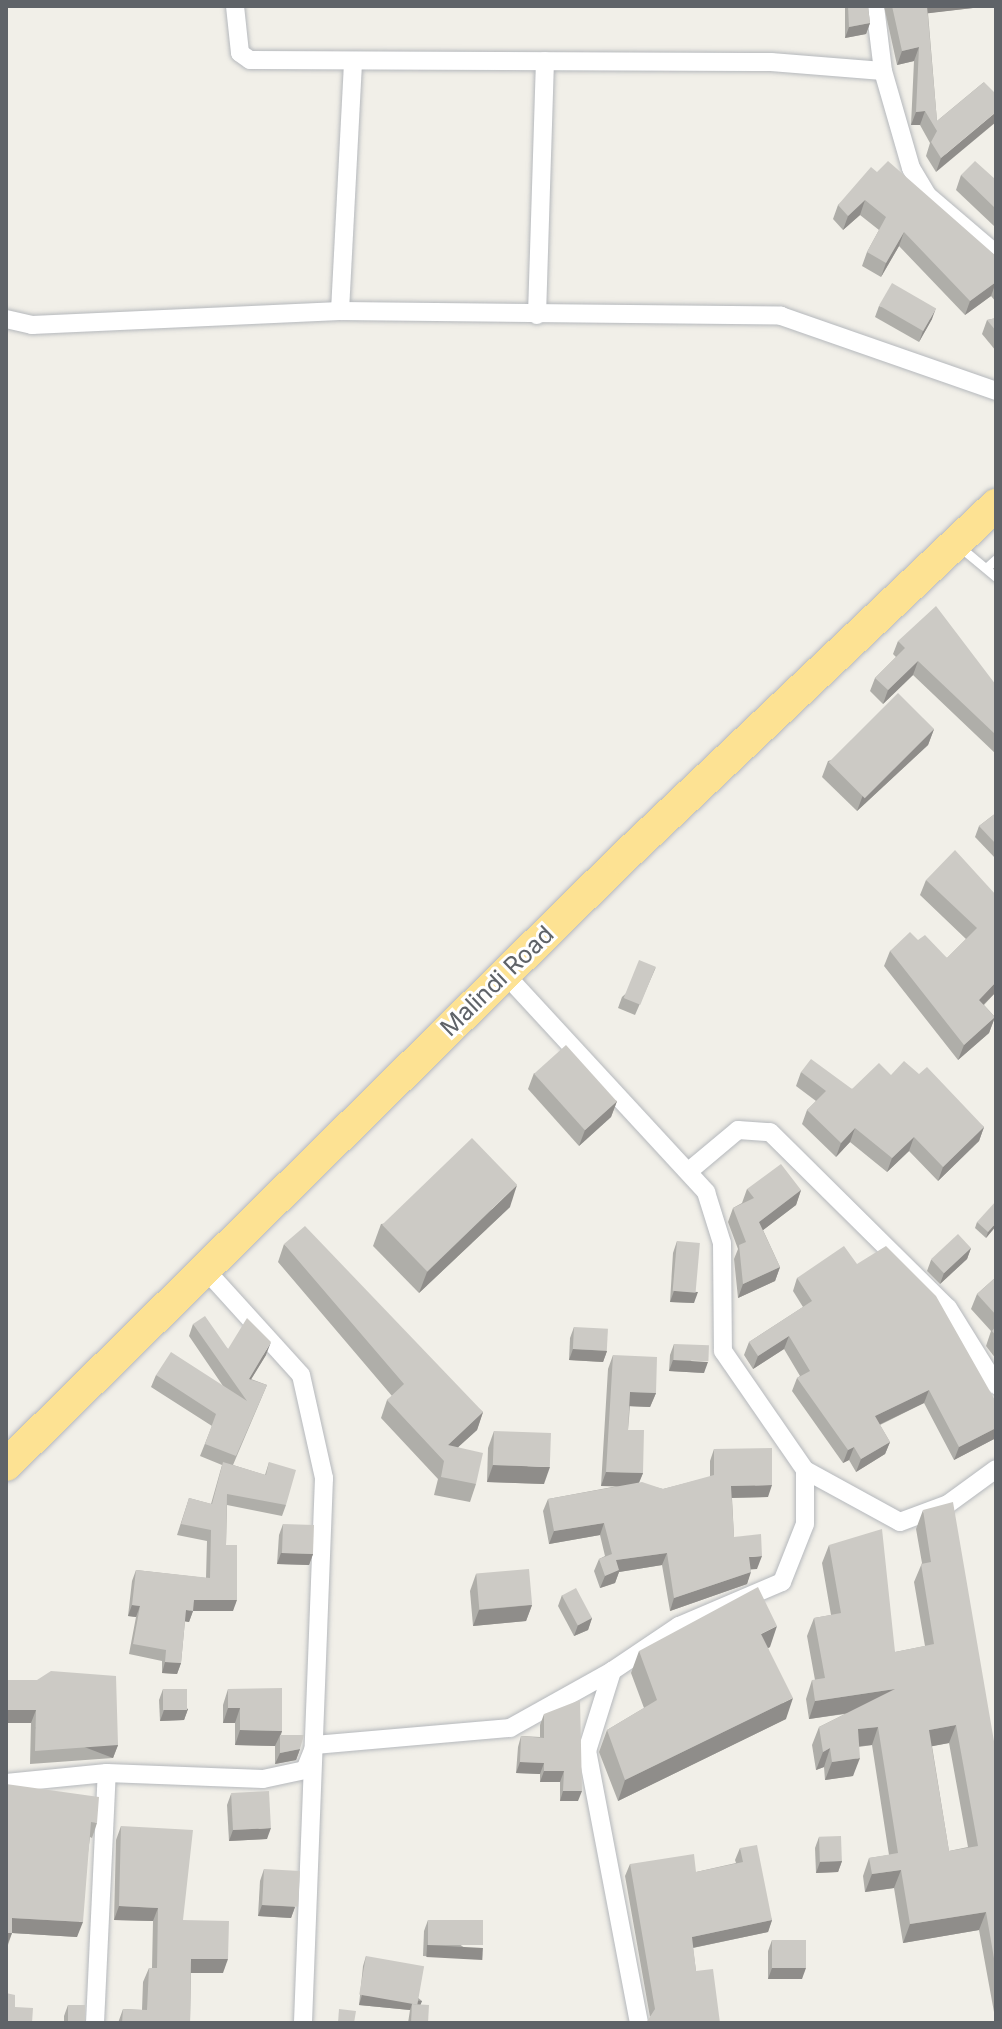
<!DOCTYPE html>
<html>
<head>
<meta charset="utf-8">
<style>
  body { margin:0 }
  #map { position:relative; width:1002px; height:2029px; overflow:hidden; background:#f1efe8; font-family:Inter,sans-serif }
  div>[style] { position:absolute }
  .roads { filter:drop-shadow(0 0 2px #b5b8bc) drop-shadow(0 0 2px #b5b8bc) }
  .lane>* { height:9px; margin:-4.5px; padding:0 4.5px; transform-origin:4.5px; border-radius:4.5px; background:#fff }
  .street>* { height:18px; margin:-9px; padding:0 9px; transform-origin:9px; border-radius:9px; background:#fff }
  .highway>* { height:32px; margin:-16px; padding:0 16px; transform-origin:16px; border-radius:16px; background:#fde293 }
  .wall>* { inset:0; background:#afaea9 }
  .shaded-wall>* { inset:0; background:#8f8d8a; transform-origin:0 0 }
  .building>* { inset:0; background:#cccac5; transform-origin:0 0 }
  span { translate:-50% -50%; white-space:nowrap; text-align:center; line-height:1.15; -webkit-text-stroke:6px #fff; paint-order:stroke }
  .street-label { font-size:24px; color:#5f6368 }
  .frame { position:absolute; inset:0; border:8px solid #5f6368; pointer-events:none }
</style>
</head>
<body>
<div id="map">
  <div class="roads">
    <div class="lane">
      <div style="left:960px;top:547px;width:47px;rotate:39.8deg"></div>
      <div style="left:986px;top:568px;width:13px;rotate:-42deg"></div>
    </div>
    <div class="street">
      <div style="left:235px;top:6px;width:47px;rotate:83.9deg"></div>
      <div style="left:240px;top:53px;width:12px;rotate:35deg"></div>
      <div style="left:250px;top:60px;width:521px;rotate:0.22deg"></div>
      <div style="left:771px;top:62px;width:112px;rotate:4.6deg"></div>
      <div style="left:875px;top:6px;width:65px;rotate:83deg"></div>
      <div style="left:883px;top:71px;width:101px;rotate:73.9deg"></div>
      <div style="left:911px;top:168px;width:33px;rotate:59deg"></div>
      <div style="left:928px;top:196px;width:89px;rotate:40.5deg"></div>
      <div style="left:340px;top:311px;width:249px;rotate:-87deg"></div>
      <div style="left:537px;top:315px;width:254px;rotate:-88.2deg"></div>
      <div style="left:6px;top:319px;width:27px;rotate:13deg"></div>
      <div style="left:32px;top:325px;width:308px;rotate:-2.6deg"></div>
      <div style="left:340px;top:311px;width:441px;rotate:0.6deg"></div>
      <div style="left:781px;top:316px;width:228px;rotate:19.2deg"></div>
      <div style="left:505px;top:974px;width:297px;rotate:47.3deg"></div>
      <div style="left:706px;top:1192px;width:53px;rotate:72.6deg"></div>
      <div style="left:722px;top:1243px;width:108px;rotate:89.5deg"></div>
      <div style="left:723px;top:1351px;width:145px;rotate:55.4deg"></div>
      <div style="left:805px;top:1470px;width:108px;rotate:28.7deg"></div>
      <div style="left:900px;top:1522px;width:51px;rotate:-20.6deg"></div>
      <div style="left:948px;top:1504px;width:59px;rotate:-36.1deg"></div>
      <div style="left:689px;top:1171px;width:64px;rotate:-39.9deg"></div>
      <div style="left:738px;top:1130px;width:32px;rotate:4deg"></div>
      <div style="left:770px;top:1132px;width:250px;rotate:44.7deg"></div>
      <div style="left:948px;top:1308px;width:91px;rotate:58.1deg"></div>
      <div style="left:204px;top:1268px;width:144px;rotate:47.8deg"></div>
      <div style="left:301px;top:1375px;width:106px;rotate:77.4deg"></div>
      <div style="left:324px;top:1478px;width:545px;rotate:92.21deg"></div>
      <div style="left:6px;top:1783px;width:101px;rotate:-5.7deg"></div>
      <div style="left:107px;top:1773px;width:156px;rotate:2.2deg"></div>
      <div style="left:263px;top:1779px;width:43px;rotate:-12.1deg"></div>
      <div style="left:305px;top:1770px;width:27px;rotate:-68deg"></div>
      <div style="left:315px;top:1745px;width:196px;rotate:-5deg"></div>
      <div style="left:510px;top:1728px;width:117px;rotate:-29.2deg"></div>
      <div style="left:95px;top:2023px;width:250px;rotate:-87.3deg"></div>
      <div style="left:639px;top:2023px;width:277px;rotate:-100.8deg"></div>
      <div style="left:587px;top:1751px;width:84px;rotate:-72.6deg"></div>
      <div style="left:612px;top:1671px;width:81px;rotate:-33.9deg"></div>
      <div style="left:679px;top:1626px;width:112px;rotate:-23.1deg"></div>
      <div style="left:782px;top:1582px;width:62px;rotate:-68.4deg"></div>
      <div style="left:805px;top:1524px;width:54px;rotate:-90deg"></div>
    </div>
    <div class="highway">
      <div style="left:6px;top:1465px;width:866px;rotate:-44.53deg"></div>
      <div style="left:623px;top:858px;width:514px;rotate:-43.42deg"></div>
    </div>
  </div>
  <div class="wall">
    <div style="clip-path:polygon(845px 6px,868px 6px,870px 23px,866px 34px,845px 38px)"></div>
    <div style="clip-path:polygon(884px 6px,974px 6px,973px 8px,928px 13px,937px 121px,984px 82px,936px 172px,926px 156px,930px 143px,920px 125px,911px 125px,914px 61px,897px 65px)"></div>
    <div style="clip-path:polygon(877px 172px,996px 256px,996px 302px,991px 296px,965px 315px,899px 246px,881px 277px,862px 266px,867px 252px,879px 230px,860px 215px,843px 230px,833px 219px,838px 205px)"></div>
    <div style="clip-path:polygon(961px 175px,996px 179px,996px 224px,994px 226px,956px 190px)"></div>
    <div style="clip-path:polygon(879px 306px,932px 319px,919px 342px,875px 317px)"></div>
    <div style="clip-path:polygon(996px 318px,996px 351px,982px 334px,987px 320px)"></div>
    <div style="clip-path:polygon(898px 641px,996px 685px,996px 754px,913px 675px,883px 704px,870px 691px,875px 678px,896px 657px,893px 654px)"></div>
    <div style="clip-path:polygon(934px 729px,928px 745px,857px 811px,822px 777px,828px 761px)"></div>
    <div style="clip-path:polygon(996px 813px,996px 859px,975px 837px,979px 826px)"></div>
    <div style="clip-path:polygon(926px 880px,996px 895px,996px 994px,995px 993px,984px 1005px,995px 1017px,989px 1033px,958px 1060px,884px 966px,890px 951px,918px 940px,947px 958px,966px 939px,920px 895px)"></div>
    <div style="clip-path:polygon(656px 967px,635px 1015px,618px 1008px,622px 997px)"></div>
    <div style="clip-path:polygon(801px 1072px,852px 1089px,891px 1075px,919px 1074px,984px 1127px,979px 1141px,938px 1181px,909px 1151px,887px 1172px,850px 1142px,836px 1157px,802px 1124px,807px 1110px,816px 1101px,796px 1086px)"></div>
    <div style="clip-path:polygon(534px 1073px,617px 1101px,611px 1117px,579px 1146px,528px 1089px)"></div>
    <div style="clip-path:polygon(747px 1189px,801px 1190px,796px 1205px,763px 1230px,780px 1267px,775px 1281px,738px 1298px,734px 1259px,738px 1249px,728px 1222px,733px 1208px,742px 1203px)"></div>
    <div style="clip-path:polygon(510px 1207px,419px 1293px,373px 1246px,381px 1224px)"></div>
    <div style="clip-path:polygon(977px 1222px,996px 1226px,986px 1238px,975px 1228px)"></div>
    <div style="clip-path:polygon(677px 1241px,694px 1303px,670px 1302px,673px 1253px)"></div>
    <div style="clip-path:polygon(284px 1244px,483px 1412px,477px 1430px,458px 1447px,476px 1484px,470px 1502px,434px 1495px,438px 1479px,381px 1418px,387px 1400px,392px 1396px,278px 1262px)"></div>
    <div style="clip-path:polygon(971px 1248px,967px 1259px,940px 1284px,927px 1271px,931px 1260px)"></div>
    <div style="clip-path:polygon(857px 1264px,996px 1402px,996px 1438px,954px 1460px,924px 1403px,880px 1425px,890px 1442px,885px 1454px,856px 1472px,849px 1460px,843px 1463px,792px 1391px,797px 1378px,800px 1376px,784px 1349px,753px 1369px,744px 1355px,749px 1342px,803px 1307px,793px 1291px,797px 1278px)"></div>
    <div style="clip-path:polygon(996px 1277px,996px 1359px,986px 1346px,991px 1331px,971px 1309px,977px 1294px)"></div>
    <div style="clip-path:polygon(193px 1324px,228px 1349px,266px 1355px,251px 1379px,267px 1385px,233px 1465px,265px 1475px,269px 1462px,286px 1505px,282px 1516px,227px 1505px,226px 1545px,233px 1611px,193px 1611px,189px 1622px,185px 1621px,181px 1663px,177px 1674px,162px 1673px,162px 1661px,129px 1654px,136px 1617px,128px 1616px,132px 1581px,136px 1570px,206px 1578px,207px 1541px,177px 1535px,189px 1498px,211px 1504px,222px 1465px,200px 1456px,212px 1426px,151px 1387px,156px 1375px,223px 1386px,189px 1336px)"></div>
    <div style="clip-path:polygon(574px 1327px,607px 1351px,603px 1362px,569px 1360px,570px 1338px)"></div>
    <div style="clip-path:polygon(674px 1344px,704px 1373px,669px 1371px,670px 1355px)"></div>
    <div style="clip-path:polygon(613px 1355px,656px 1393px,650px 1407px,630px 1406px,628px 1430px,643px 1473px,639px 1483px,663px 1489px,710px 1477px,710px 1461px,714px 1449px,768px 1497px,732px 1498px,734px 1537px,757px 1569px,751px 1569px,747px 1584px,670px 1611px,662px 1565px,619px 1572px,615px 1583px,600px 1588px,594px 1571px,599px 1559px,605px 1556px,600px 1535px,549px 1544px,543px 1511px,548px 1499px,618px 1486px,601px 1486px,608px 1369px)"></div>
    <div style="clip-path:polygon(494px 1431px,544px 1484px,487px 1482px,488px 1448px)"></div>
    <div style="clip-path:polygon(evenodd,923px 1510px,996px 1753px,996px 2023px,979px 1930px,903px 1943px,894px 1888px,865px 1892px,863px 1876px,869px 1858px,889px 1855px,872px 1745px,859px 1747px,853px 1776px,825px 1780px,824px 1767px,816px 1770px,812px 1745px,819px 1727px,845px 1714px,809px 1719px,806px 1699px,812px 1680px,815px 1680px,807px 1636px,814px 1618px,831px 1615px,822px 1563px,829px 1545px,895px 1652px,925px 1646px,914px 1582px,922px 1563px,916px 1529px,923px 1510px,949px 1743px,968px 1847px,949px 1851px,932px 1746px,949px 1743px)"></div>
    <div style="clip-path:polygon(283px 1524px,313px 1554px,309px 1565px,277px 1564px,279px 1535px)"></div>
    <div style="clip-path:polygon(476px 1574px,532px 1605px,526px 1621px,473px 1626px,470px 1591px)"></div>
    <div style="clip-path:polygon(562px 1595px,592px 1618px,588px 1630px,574px 1636px,558px 1606px)"></div>
    <div style="clip-path:polygon(770px 1647px,768px 1648px,786px 1719px,618px 1801px,599px 1752px,607px 1730px,644px 1708px,631px 1673px,639px 1651px)"></div>
    <div style="clip-path:polygon(6px 1680px,118px 1745px,113px 1758px,30px 1764px,31px 1723px,6px 1723px)"></div>
    <div style="clip-path:polygon(163px 1689px,188px 1709px,184px 1720px,160px 1721px,159px 1700px)"></div>
    <div style="clip-path:polygon(228px 1689px,282px 1731px,281px 1735px,300px 1749px,296px 1760px,275px 1764px,275px 1746px,235px 1745px,235px 1723px,223px 1723px,223px 1705px)"></div>
    <div style="clip-path:polygon(544px 1714px,578px 1801px,560px 1801px,560px 1782px,540px 1782px,540px 1774px,516px 1773px,518px 1747px,521px 1736px,540px 1737px,540px 1725px)"></div>
    <div style="clip-path:polygon(6px 1784px,97px 1823px,92px 1838px,90px 1837px,77px 1937px,12px 1933px,7px 1948px)"></div>
    <div style="clip-path:polygon(231px 1794px,267px 1839px,229px 1841px,227px 1805px)"></div>
    <div style="clip-path:polygon(121px 1826px,183px 1920px,223px 1973px,191px 1973px,190px 2023px,118px 2023px,123px 2009px,142px 2010px,143px 1982px,149px 1968px,152px 1968px,153px 1921px,114px 1920px,116px 1840px)"></div>
    <div style="clip-path:polygon(819px 1837px,842px 1861px,838px 1872px,816px 1873px,815px 1848px)"></div>
    <div style="clip-path:polygon(740px 1848px,772px 1920px,768px 1932px,693px 1948px,696px 1971px,650px 2017px,625px 1876px,630px 1864px,696px 1872px,736px 1863px,735px 1860px)"></div>
    <div style="clip-path:polygon(264px 1869px,295px 1907px,291px 1918px,258px 1916px,260px 1881px)"></div>
    <div style="clip-path:polygon(428px 1920px,479px 1959px,423px 1956px,424px 1931px)"></div>
    <div style="clip-path:polygon(772px 1940px,802px 1979px,768px 1979px,768px 1951px)"></div>
    <div style="clip-path:polygon(366px 1956px,422px 2001px,420px 2004px,428px 2023px,408px 2023px,410px 2010px,359px 2005px,363px 1966px)"></div>
    <div style="clip-path:polygon(68px 2005px,85px 2023px,64px 2023px,64px 2016px)"></div>
  </div>
  <div class="shaded-wall">
    <div style="clip-path:polygon(925px 6px,974px 6px,973px 8px,922px 14px)"></div>
    <div style="clip-path:polygon(870px 23px,866px 34px,845px 38px,849px 27px)"></div>
    <div style="clip-path:polygon(919px 47px,914px 61px,897px 65px,902px 51px)"></div>
    <div style="clip-path:polygon(925px 111px,920px 125px,911px 125px,916px 112px)"></div>
    <div style="clip-path:polygon(996px 112px,996px 122px,936px 172px,941px 158px)"></div>
    <div style="clip-path:polygon(865px 200px,860px 215px,843px 230px,848px 216px)"></div>
    <div style="clip-path:polygon(904px 232px,899px 246px,881px 277px,886px 263px)"></div>
    <div style="clip-path:polygon(996px 282px,991px 296px,965px 315px,970px 301px)"></div>
    <div style="clip-path:polygon(936px 308px,932px 319px,919px 342px,923px 331px)"></div>
    <div style="clip-path:polygon(918px 661px,913px 675px,883px 704px,888px 690px)"></div>
    <div style="clip-path:polygon(934px 729px,928px 745px,857px 811px,863px 795px)"></div>
    <div style="clip-path:polygon(996px 982px,995px 993px,973px 1015px,979px 1000px)"></div>
    <div style="clip-path:polygon(995px 1017px,989px 1033px,958px 1060px,964px 1045px)"></div>
    <div style="clip-path:polygon(617px 1101px,611px 1117px,579px 1146px,585px 1130px)"></div>
    <div style="clip-path:polygon(984px 1127px,979px 1141px,938px 1181px,943px 1167px)"></div>
    <div style="clip-path:polygon(855px 1128px,850px 1142px,836px 1157px,841px 1143px)"></div>
    <div style="clip-path:polygon(914px 1137px,909px 1151px,887px 1172px,892px 1158px)"></div>
    <div style="clip-path:polygon(517px 1185px,510px 1207px,419px 1293px,427px 1272px)"></div>
    <div style="clip-path:polygon(801px 1190px,796px 1205px,754px 1237px,759px 1222px)"></div>
    <div style="clip-path:polygon(996px 1223px,996px 1226px,986px 1238px,988px 1232px)"></div>
    <div style="clip-path:polygon(971px 1248px,967px 1259px,940px 1284px,944px 1273px)"></div>
    <div style="clip-path:polygon(780px 1267px,775px 1281px,738px 1298px,743px 1284px)"></div>
    <div style="clip-path:polygon(674px 1291px,698px 1292px,694px 1303px,670px 1302px)"></div>
    <div style="clip-path:polygon(789px 1336px,784px 1349px,753px 1369px,758px 1356px)"></div>
    <div style="clip-path:polygon(271px 1342px,266px 1355px,244px 1391px,249px 1379px)"></div>
    <div style="clip-path:polygon(573px 1349px,607px 1351px,603px 1362px,569px 1360px)"></div>
    <div style="clip-path:polygon(673px 1360px,708px 1362px,704px 1373px,669px 1371px)"></div>
    <div style="clip-path:polygon(929px 1390px,924px 1403px,870px 1429px,875px 1416px)"></div>
    <div style="clip-path:polygon(630px 1392px,656px 1393px,650px 1407px,625px 1406px)"></div>
    <div style="clip-path:polygon(483px 1412px,477px 1430px,444px 1460px,448px 1445px)"></div>
    <div style="clip-path:polygon(996px 1428px,996px 1438px,954px 1460px,959px 1447px)"></div>
    <div style="clip-path:polygon(890px 1442px,885px 1454px,856px 1472px,861px 1459px)"></div>
    <div style="clip-path:polygon(854px 1447px,849px 1460px,843px 1463px,848px 1450px)"></div>
    <div style="clip-path:polygon(493px 1465px,550px 1467px,544px 1484px,487px 1482px)"></div>
    <div style="clip-path:polygon(606px 1472px,643px 1473px,637px 1487px,601px 1486px)"></div>
    <div style="clip-path:polygon(772px 1485px,768px 1497px,727px 1498px,731px 1486px)"></div>
    <div style="clip-path:polygon(604px 1523px,600px 1535px,549px 1544px,554px 1531px)"></div>
    <div style="clip-path:polygon(281px 1553px,313px 1554px,309px 1565px,277px 1564px)"></div>
    <div style="clip-path:polygon(667px 1553px,662px 1565px,619px 1572px,615px 1583px,600px 1588px,605px 1576px,616px 1560px)"></div>
    <div style="clip-path:polygon(762px 1556px,757px 1569px,744px 1570px,749px 1557px)"></div>
    <div style="clip-path:polygon(751px 1572px,747px 1584px,670px 1611px,674px 1598px)"></div>
    <div style="clip-path:polygon(194px 1600px,237px 1600px,233px 1611px,190px 1611px)"></div>
    <div style="clip-path:polygon(132px 1605px,140px 1606px,136px 1617px,128px 1616px)"></div>
    <div style="clip-path:polygon(532px 1605px,526px 1621px,473px 1626px,479px 1610px)"></div>
    <div style="clip-path:polygon(186px 1610px,193px 1611px,189px 1622px,182px 1621px)"></div>
    <div style="clip-path:polygon(592px 1618px,588px 1630px,574px 1636px,578px 1625px)"></div>
    <div style="clip-path:polygon(777px 1626px,770px 1647px,754px 1655px,761px 1634px)"></div>
    <div style="clip-path:polygon(165px 1662px,181px 1663px,177px 1674px,162px 1673px)"></div>
    <div style="clip-path:polygon(895px 1689px,888px 1707px,809px 1719px,815px 1701px)"></div>
    <div style="clip-path:polygon(793px 1698px,786px 1719px,618px 1801px,625px 1780px)"></div>
    <div style="clip-path:polygon(228px 1708px,240px 1708px,235px 1723px,223px 1723px)"></div>
    <div style="clip-path:polygon(188px 1709px,184px 1720px,160px 1721px,164px 1710px)"></div>
    <div style="clip-path:polygon(6px 1710px,36px 1710px,31px 1723px,6px 1723px)"></div>
    <div style="clip-path:polygon(956px 1725px,949px 1743px,923px 1748px,929px 1730px)"></div>
    <div style="clip-path:polygon(878px 1727px,872px 1745px,851px 1747px,858px 1729px)"></div>
    <div style="clip-path:polygon(240px 1730px,282px 1731px,275px 1746px,235px 1745px)"></div>
    <div style="left:118px;top:1745px;width:14px;height:83px;rotate:111deg"></div>
    <div style="clip-path:polygon(830px 1748px,824px 1767px,816px 1770px,823px 1752px)"></div>
    <div style="clip-path:polygon(300px 1749px,296px 1760px,275px 1764px,280px 1753px)"></div>
    <div style="clip-path:polygon(860px 1758px,853px 1776px,825px 1780px,832px 1762px)"></div>
    <div style="clip-path:polygon(520px 1762px,544px 1763px,540px 1774px,516px 1773px)"></div>
    <div style="clip-path:polygon(544px 1771px,564px 1771px,560px 1782px,540px 1782px)"></div>
    <div style="clip-path:polygon(563px 1791px,582px 1791px,578px 1801px,560px 1801px)"></div>
    <div style="clip-path:polygon(271px 1828px,267px 1839px,229px 1841px,233px 1830px)"></div>
    <div style="clip-path:polygon(842px 1861px,838px 1872px,816px 1873px,820px 1862px)"></div>
    <div style="clip-path:polygon(901px 1870px,894px 1888px,865px 1892px,872px 1874px)"></div>
    <div style="clip-path:polygon(262px 1905px,295px 1907px,291px 1918px,258px 1916px)"></div>
    <div style="clip-path:polygon(119px 1906px,158px 1908px,153px 1921px,114px 1920px)"></div>
    <div style="clip-path:polygon(986px 1912px,979px 1930px,903px 1943px,910px 1924px)"></div>
    <div style="clip-path:polygon(12px 1918px,83px 1922px,77px 1937px,12px 1933px,6px 1948px,6px 1933px)"></div>
    <div style="clip-path:polygon(772px 1920px,768px 1932px,687px 1949px,692px 1937px)"></div>
    <div style="left:427px;top:1945px;width:56px;height:12px;rotate:3deg"></div>
    <div style="clip-path:polygon(191px 1959px,228px 1959px,223px 1973px,186px 1973px)"></div>
    <div style="clip-path:polygon(772px 1968px,806px 1968px,802px 1979px,768px 1979px)"></div>
    <div style="clip-path:polygon(362px 1995px,422px 2001px,418px 2011px,412px 2004px,410px 2010px,359px 2005px)"></div>
  </div>
  <div class="building">
    <div style="clip-path:polygon(848px 6px,868px 6px,870px 23px,849px 27px)"></div>
    <div style="clip-path:polygon(892px 6px,927px 6px,937px 121px,984px 82px,996px 94px,996px 112px,941px 158px,931px 142px,937px 131px,925px 111px,916px 112px,919px 47px,902px 51px)"></div>
    <div style="clip-path:polygon(888px 161px,996px 256px,996px 282px,970px 301px,904px 232px,886px 263px,867px 252px,886px 217px,865px 200px,848px 216px,838px 205px,871px 167px,877px 172px)"></div>
    <div style="clip-path:polygon(975px 161px,995px 179px,996px 179px,996px 209px,961px 175px)"></div>
    <div style="left:892px;top:283px;width:51px;height:26px;rotate:30deg"></div>
    <div style="clip-path:polygon(996px 318px,996px 331px,987px 320px)"></div>
    <div style="clip-path:polygon(936px 606px,996px 685px,996px 735px,918px 661px,888px 690px,875px 678px,905px 648px,898px 641px)"></div>
    <div style="left:898px;top:693px;width:51px;height:98px;rotate:45deg"></div>
    <div style="clip-path:polygon(996px 813px,996px 844px,979px 826px)"></div>
    <div style="clip-path:polygon(955px 850px,996px 895px,996px 982px,979px 1000px,995px 1017px,964px 1045px,890px 951px,910px 932px,918px 940px,925px 935px,947px 958px,977px 928px,926px 880px)"></div>
    <div style="left:639px;top:960px;width:18px;height:41px;rotate:22deg"></div>
    <div style="left:566px;top:1045px;width:76px;height:43px;rotate:48deg"></div>
    <div style="clip-path:polygon(811px 1059px,852px 1089px,879px 1063px,891px 1075px,904px 1061px,919px 1074px,927px 1067px,984px 1127px,943px 1167px,914px 1137px,892px 1158px,855px 1128px,841px 1143px,807px 1110px,826px 1091px,801px 1072px)"></div>
    <div style="left:472px;top:1138px;width:65px;height:125px;rotate:46deg"></div>
    <div style="clip-path:polygon(781px 1164px,801px 1190px,759px 1222px,780px 1267px,743px 1284px,739px 1245px,746px 1242px,733px 1208px,754px 1198px,747px 1189px)"></div>
    <div style="clip-path:polygon(996px 1201px,996px 1223px,988px 1232px,977px 1222px)"></div>
    <div style="clip-path:polygon(305px 1226px,483px 1412px,448px 1445px,483px 1453px,476px 1484px,441px 1477px,444px 1461px,387px 1400px,404px 1384px,284px 1244px)"></div>
    <div style="left:958px;top:1234px;width:19px;height:37px;rotate:47deg"></div>
    <div style="left:677px;top:1241px;width:23px;height:50px;rotate:5deg"></div>
    <div style="clip-path:polygon(844px 1246px,857px 1264px,886px 1246px,936px 1296px,996px 1402px,996px 1428px,959px 1447px,929px 1390px,875px 1416px,890px 1442px,861px 1459px,854px 1447px,848px 1450px,797px 1378px,810px 1371px,789px 1336px,758px 1356px,749px 1342px,812px 1301px,797px 1278px)"></div>
    <div style="clip-path:polygon(996px 1277px,996px 1315px,977px 1294px)"></div>
    <div style="clip-path:polygon(205px 1316px,228px 1349px,247px 1318px,271px 1342px,249px 1379px,267px 1385px,236px 1456px,205px 1444px,216px 1414px,156px 1375px,171px 1352px,247px 1401px,193px 1324px)"></div>
    <div style="clip-path:polygon(996px 1326px,996px 1336px,992px 1331px)"></div>
    <div style="left:574px;top:1327px;width:34px;height:22px;rotate:3deg"></div>
    <div style="left:674px;top:1344px;width:35px;height:16px;rotate:2deg"></div>
    <div style="clip-path:polygon(613px 1355px,657px 1357px,656px 1393px,630px 1392px,628px 1430px,644px 1430px,643px 1473px,606px 1472px)"></div>
    <div style="left:494px;top:1431px;width:57px;height:34px;rotate:2deg"></div>
    <div style="clip-path:polygon(772px 1448px,772px 1485px,731px 1486px,734px 1537px,761px 1534px,762px 1556px,749px 1557px,751px 1572px,674px 1598px,667px 1553px,616px 1560px,619px 1570px,605px 1576px,599px 1559px,612px 1554px,604px 1523px,554px 1531px,548px 1499px,642px 1482px,663px 1489px,714px 1475px,714px 1449px)"></div>
    <div style="clip-path:polygon(223px 1462px,266px 1475px,269px 1462px,296px 1470px,286px 1505px,227px 1494px,226px 1545px,237px 1545px,237px 1600px,194px 1600px,193px 1611px,186px 1610px,181px 1663px,165px 1662px,166px 1650px,133px 1644px,140px 1606px,132px 1605px,136px 1570px,210px 1578px,211px 1530px,181px 1524px,189px 1498px,212px 1504px)"></div>
    <div style="clip-path:polygon(evenodd,953px 1502px,996px 1753px,996px 1970px,986px 1912px,910px 1924px,901px 1870px,872px 1874px,869px 1858px,898px 1853px,878px 1727px,858px 1729px,860px 1758px,832px 1762px,830px 1748px,823px 1752px,819px 1727px,895px 1689px,815px 1701px,812px 1680px,825px 1678px,814px 1618px,841px 1613px,829px 1545px,882px 1529px,895px 1652px,934px 1644px,921px 1564px,931px 1562px,923px 1510px,953px 1502px,956px 1725px,978px 1846px,949px 1851px,929px 1730px,956px 1725px)"></div>
    <div style="left:283px;top:1524px;width:31px;height:29px;rotate:2deg"></div>
    <div style="left:529px;top:1569px;width:36px;height:53px;rotate:85deg"></div>
    <div style="clip-path:polygon(758px 1587px,777px 1626px,761px 1634px,793px 1698px,625px 1780px,607px 1730px,657px 1700px,639px 1651px)"></div>
    <div style="left:576px;top:1588px;width:34px;height:16px;rotate:62deg"></div>
    <div style="clip-path:polygon(51px 1671px,116px 1676px,118px 1745px,35px 1751px,36px 1710px,6px 1710px,6px 1680px,37px 1680px)"></div>
    <div style="clip-path:polygon(282px 1688px,282px 1731px,240px 1730px,240px 1708px,228px 1708px,228px 1689px)"></div>
    <div style="left:163px;top:1689px;width:24px;height:21px"></div>
    <div style="clip-path:polygon(580px 1700px,582px 1791px,563px 1791px,564px 1771px,544px 1771px,544px 1763px,520px 1762px,521px 1736px,544px 1738px,544px 1714px)"></div>
    <div style="clip-path:polygon(280px 1735px,304px 1735px,300px 1749px,280px 1753px)"></div>
    <div style="clip-path:polygon(6px 1784px,99px 1797px,97px 1823px,91px 1822px,83px 1922px,12px 1918px,12px 1933px,6px 1933px)"></div>
    <div style="left:269px;top:1791px;width:37px;height:38px;rotate:87deg"></div>
    <div style="clip-path:polygon(121px 1826px,193px 1830px,183px 1920px,229px 1921px,228px 1959px,191px 1959px,190px 2023px,122px 2023px,123px 2009px,147px 2010px,149px 1968px,157px 1968px,158px 1908px,119px 1906px)"></div>
    <div style="left:841px;top:1836px;width:25px;height:22px;rotate:88deg"></div>
    <div style="clip-path:polygon(757px 1845px,772px 1920px,692px 1937px,696px 1971px,713px 1969px,720px 2023px,646px 2023px,655px 2009px,630px 1864px,694px 1854px,696px 1872px,743px 1862px,740px 1848px)"></div>
    <div style="left:264px;top:1869px;width:36px;height:36px;rotate:3deg"></div>
    <div style="left:428px;top:1920px;width:55px;height:25px"></div>
    <div style="left:772px;top:1940px;width:34px;height:28px"></div>
    <div style="left:366px;top:1956px;width:59px;height:39px;rotate:10deg"></div>
    <div style="clip-path:polygon(6px 1993px,15px 1995px,15px 2007px,33px 2008px,32px 2023px,6px 2023px)"></div>
    <div style="left:412px;top:2004px;width:17px;height:19px;rotate:3deg"></div>
    <div style="left:68px;top:2005px;width:17px;height:18px"></div>
    <div style="clip-path:polygon(339px 2009px,356px 2011px,354px 2023px,338px 2023px)"></div>
  </div>
  <div class="street-label">
    <span style="left:497px;top:981px;rotate:-44deg">Malindi Road</span>
  </div>
  <div class="frame"></div>
</div>
</body>
</html>
